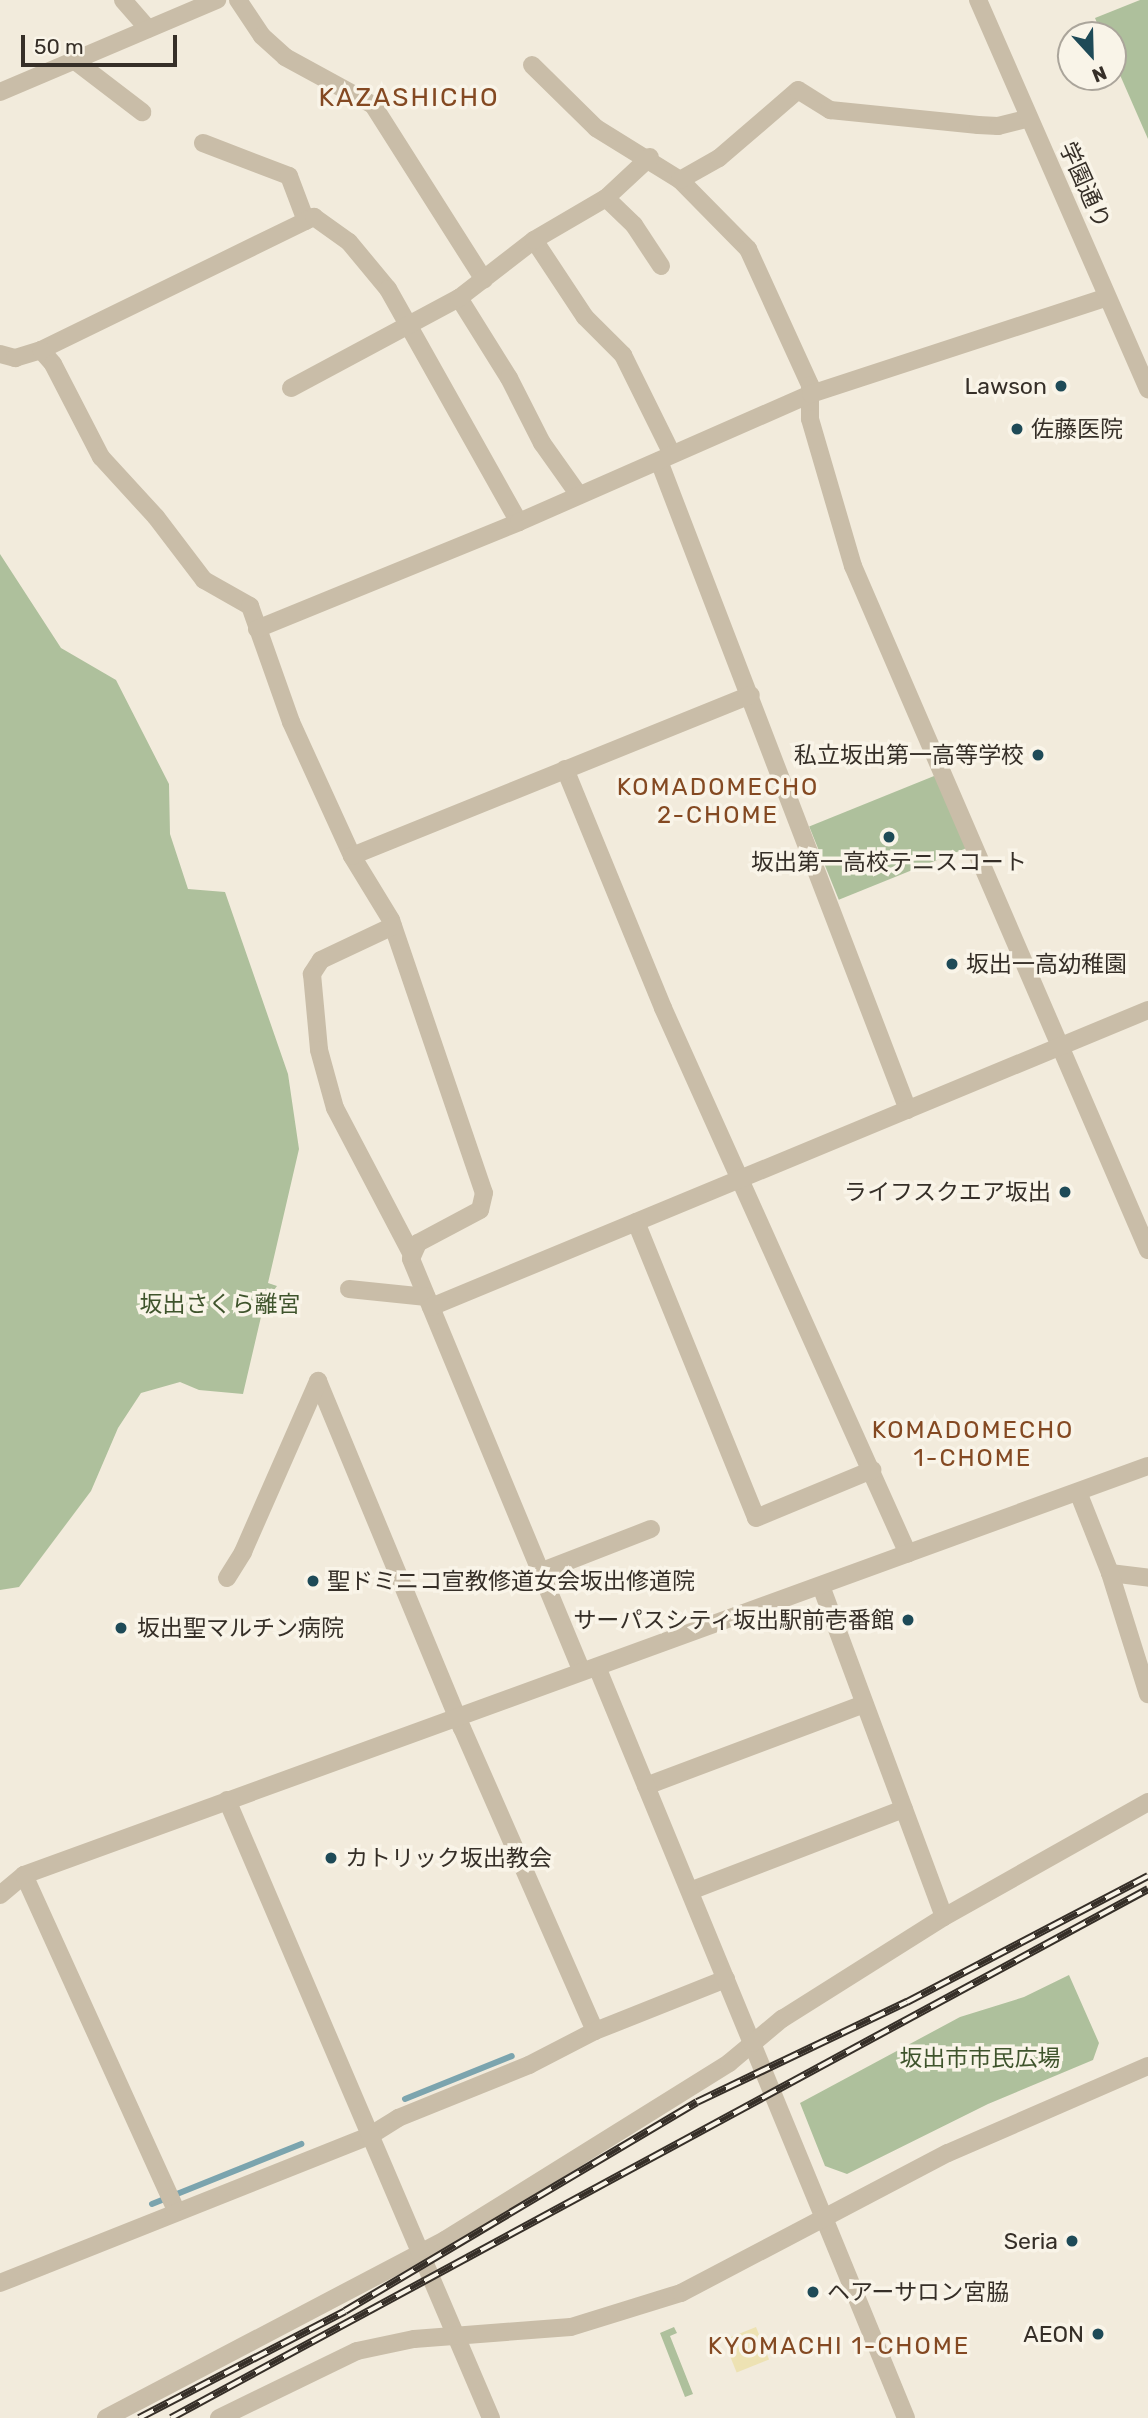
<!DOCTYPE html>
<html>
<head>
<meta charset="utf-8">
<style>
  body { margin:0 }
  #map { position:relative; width:1148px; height:2418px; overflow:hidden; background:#f2ebdc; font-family:Rubik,"Noto Sans JP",sans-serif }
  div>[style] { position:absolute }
  .green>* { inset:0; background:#aec09c; transform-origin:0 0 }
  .sand>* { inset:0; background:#ede2b3; transform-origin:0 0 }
  .stream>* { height:6px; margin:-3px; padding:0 3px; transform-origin:3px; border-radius:3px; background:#7ba4ae }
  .minor>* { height:18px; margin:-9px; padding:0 9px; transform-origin:9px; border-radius:9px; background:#c9bda8 }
  .tertiary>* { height:18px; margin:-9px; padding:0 9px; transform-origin:9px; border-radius:9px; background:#c9bda8 }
  .rail>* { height:8px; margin-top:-4px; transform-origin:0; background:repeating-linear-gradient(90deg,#f9f4e8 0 16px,#362f28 0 32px); box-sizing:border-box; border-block:2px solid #362f28 }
  .dots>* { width:19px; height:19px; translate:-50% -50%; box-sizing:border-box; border:4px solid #f9f4e8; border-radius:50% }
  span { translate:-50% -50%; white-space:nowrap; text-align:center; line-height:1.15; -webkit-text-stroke:7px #f9f4e8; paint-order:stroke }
  .street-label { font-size:23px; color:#362f28 }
  .poi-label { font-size:23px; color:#362f28 }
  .right { translate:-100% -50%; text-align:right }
  .left { translate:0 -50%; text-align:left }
  .park-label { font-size:23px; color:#3f542c }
  .neighbourhood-label { font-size:24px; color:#844922; letter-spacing:2px }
  .quarter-label { font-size:26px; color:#844922; letter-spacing:2px }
  .north { position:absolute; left:1057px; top:21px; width:70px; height:70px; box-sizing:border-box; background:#f9f4e8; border:2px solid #aba59b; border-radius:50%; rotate:158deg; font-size:19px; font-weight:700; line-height:28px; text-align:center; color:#362f28 }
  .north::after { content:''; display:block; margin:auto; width:24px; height:32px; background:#1e4a57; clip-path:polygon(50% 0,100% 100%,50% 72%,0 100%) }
  .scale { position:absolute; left:21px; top:35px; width:156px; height:32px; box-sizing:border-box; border:4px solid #362f28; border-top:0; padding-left:9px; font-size:21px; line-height:24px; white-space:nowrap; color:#362f28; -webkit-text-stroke:5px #f9f4e8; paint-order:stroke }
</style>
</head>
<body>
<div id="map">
  <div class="green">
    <div style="clip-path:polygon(1140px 0,1148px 0,1148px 139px,1113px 59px,1113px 35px,1102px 35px,1095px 18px)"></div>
    <div style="clip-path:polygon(0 554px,61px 648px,116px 680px,169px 784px,170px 834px,188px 889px,225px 892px,288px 1074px,299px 1149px,268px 1283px,277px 1286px,264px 1304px,243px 1394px,199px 1390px,180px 1382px,141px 1393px,118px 1428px,91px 1491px,19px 1587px,0 1590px)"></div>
    <div style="left:939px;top:774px;width:79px;height:140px;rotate:68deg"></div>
    <div style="clip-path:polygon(1069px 1975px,1099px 2043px,1093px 2060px,988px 2104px,847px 2174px,825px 2166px,800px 2103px,960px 2017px,1024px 1997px)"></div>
    <div style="clip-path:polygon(674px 2327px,677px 2333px,670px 2336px,693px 2394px,685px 2397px,660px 2333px)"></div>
  </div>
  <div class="sand">
    <div style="left:756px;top:2327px;width:35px;height:35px;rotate:68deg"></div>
  </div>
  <div class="stream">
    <div style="left:405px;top:2099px;width:115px;rotate:-21.9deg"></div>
    <div style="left:152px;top:2204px;width:161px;rotate:-21.9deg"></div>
  </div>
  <div class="minor">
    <div style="left:123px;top:0;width:38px;rotate:49deg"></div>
    <div style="left:238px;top:0;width:43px;rotate:56.3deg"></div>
    <div style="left:262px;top:36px;width:31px;rotate:42deg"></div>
    <div style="left:285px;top:57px;width:100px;rotate:28.6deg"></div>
    <div style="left:373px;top:105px;width:207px;rotate:57.6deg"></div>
    <div style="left:74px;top:60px;width:86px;rotate:37.4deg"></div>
    <div style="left:532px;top:65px;width:90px;rotate:44.5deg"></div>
    <div style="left:596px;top:128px;width:99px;rotate:31.8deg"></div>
    <div style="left:680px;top:180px;width:97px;rotate:45.4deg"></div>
    <div style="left:748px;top:249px;width:149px;rotate:65.5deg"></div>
    <div style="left:810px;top:385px;width:34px;rotate:90deg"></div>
    <div style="left:810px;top:419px;width:153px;rotate:73.7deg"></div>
    <div style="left:853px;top:566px;width:745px;rotate:66.67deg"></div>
    <div style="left:0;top:92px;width:236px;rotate:-23deg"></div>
    <div style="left:203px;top:143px;width:92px;rotate:21deg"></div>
    <div style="left:289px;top:176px;width:48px;rotate:69.3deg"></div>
    <div style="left:680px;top:180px;width:45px;rotate:-29.4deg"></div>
    <div style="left:719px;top:158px;width:104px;rotate:-40.7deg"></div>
    <div style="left:798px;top:90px;width:38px;rotate:32deg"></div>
    <div style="left:830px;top:110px;width:149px;rotate:5.8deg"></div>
    <div style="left:978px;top:125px;width:20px;rotate:3deg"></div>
    <div style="left:998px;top:126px;width:32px;rotate:-14deg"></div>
    <div style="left:606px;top:198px;width:39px;rotate:44deg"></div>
    <div style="left:634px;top:225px;width:49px;rotate:56.6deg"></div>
    <div style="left:534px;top:240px;width:92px;rotate:56.5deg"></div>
    <div style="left:585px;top:317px;width:54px;rotate:45deg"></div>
    <div style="left:623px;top:355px;width:110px;rotate:63.7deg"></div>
    <div style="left:459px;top:298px;width:94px;rotate:58deg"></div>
    <div style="left:509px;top:378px;width:73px;rotate:63.1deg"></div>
    <div style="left:542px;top:443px;width:64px;rotate:54.6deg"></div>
    <div style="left:41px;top:350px;width:304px;rotate:-26deg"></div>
    <div style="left:314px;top:217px;width:43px;rotate:35.5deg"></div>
    <div style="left:349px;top:242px;width:61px;rotate:50.3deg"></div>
    <div style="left:388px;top:289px;width:267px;rotate:60.7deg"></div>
    <div style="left:0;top:354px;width:16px;rotate:15deg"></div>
    <div style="left:15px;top:358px;width:27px;rotate:-17deg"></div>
    <div style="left:41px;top:350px;width:18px;rotate:49deg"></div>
    <div style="left:53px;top:364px;width:105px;rotate:62.7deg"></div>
    <div style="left:101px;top:457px;width:81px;rotate:47.5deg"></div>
    <div style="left:156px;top:517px;width:79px;rotate:52.7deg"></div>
    <div style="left:204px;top:580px;width:53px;rotate:29.5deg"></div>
    <div style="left:250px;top:606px;width:123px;rotate:70.5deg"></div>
    <div style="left:291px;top:722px;width:147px;rotate:65.5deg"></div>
    <div style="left:352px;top:856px;width:75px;rotate:58.6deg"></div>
    <div style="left:391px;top:920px;width:288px;rotate:71.2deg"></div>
    <div style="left:484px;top:1193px;width:17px;rotate:103deg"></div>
    <div style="left:480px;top:1210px;width:70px;rotate:152deg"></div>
    <div style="left:418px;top:1243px;width:17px;rotate:114deg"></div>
    <div style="left:411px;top:1259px;width:446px;rotate:67.5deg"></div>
    <div style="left:291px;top:388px;width:191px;rotate:-28.2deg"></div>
    <div style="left:459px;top:298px;width:95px;rotate:-37.7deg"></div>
    <div style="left:534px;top:240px;width:83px;rotate:-30.3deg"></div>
    <div style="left:606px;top:198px;width:60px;rotate:-43deg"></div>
    <div style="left:659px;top:461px;width:695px;rotate:69.01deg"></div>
    <div style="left:257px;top:629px;width:283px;rotate:-22.2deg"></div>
    <div style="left:519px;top:522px;width:319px;rotate:-23.7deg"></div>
    <div style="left:811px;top:394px;width:311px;rotate:-18.1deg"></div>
    <div style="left:565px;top:769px;width:258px;rotate:67.7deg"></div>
    <div style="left:663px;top:1008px;width:598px;rotate:65.83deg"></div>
    <div style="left:352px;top:856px;width:430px;rotate:-22deg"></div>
    <div style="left:393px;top:926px;width:80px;rotate:154.7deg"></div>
    <div style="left:321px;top:960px;width:17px;rotate:123deg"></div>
    <div style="left:312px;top:974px;width:76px;rotate:84.7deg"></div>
    <div style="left:319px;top:1050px;width:60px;rotate:74.6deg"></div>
    <div style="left:335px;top:1108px;width:164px;rotate:62.3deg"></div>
    <div style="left:636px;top:1222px;width:319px;rotate:67.9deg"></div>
    <div style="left:756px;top:1518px;width:126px;rotate:-22.5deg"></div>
    <div style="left:349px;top:1289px;width:78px;rotate:5.9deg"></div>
    <div style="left:431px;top:1307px;width:776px;rotate:-22.5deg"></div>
    <div style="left:318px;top:1381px;width:376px;rotate:67.5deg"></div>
    <div style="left:462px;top:1728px;width:331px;rotate:66.3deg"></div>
    <div style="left:540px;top:1572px;width:119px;rotate:-21.2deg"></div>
    <div style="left:1110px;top:1573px;width:38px;rotate:7deg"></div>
    <div style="left:227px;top:1578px;width:31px;rotate:-58deg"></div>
    <div style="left:243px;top:1552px;width:187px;rotate:-66.3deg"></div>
    <div style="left:646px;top:1786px;width:233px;rotate:-20.6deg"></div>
    <div style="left:690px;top:1891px;width:229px;rotate:-21deg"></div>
    <div style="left:0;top:1895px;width:31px;rotate:-40deg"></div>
    <div style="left:24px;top:1875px;width:370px;rotate:65.6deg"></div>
    <div style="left:824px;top:2218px;width:216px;rotate:67.7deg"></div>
    <div style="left:0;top:2283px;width:399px;rotate:-21.7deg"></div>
    <div style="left:371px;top:2135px;width:32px;rotate:-32deg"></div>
    <div style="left:398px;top:2118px;width:141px;rotate:-22deg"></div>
    <div style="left:529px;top:2065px;width:74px;rotate:-27.3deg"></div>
    <div style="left:595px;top:2031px;width:141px;rotate:-21.7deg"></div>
    <div style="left:106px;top:2418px;width:383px;rotate:-27.7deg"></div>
    <div style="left:445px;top:2240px;width:335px;rotate:-31.9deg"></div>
    <div style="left:729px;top:2063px;width:31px;rotate:-40deg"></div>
  </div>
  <div class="tertiary">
    <div style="left:978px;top:0;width:425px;rotate:66.4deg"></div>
    <div style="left:1078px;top:1492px;width:87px;rotate:68.4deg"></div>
    <div style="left:1110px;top:1573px;width:127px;rotate:72.6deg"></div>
    <div style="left:821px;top:1586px;width:353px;rotate:69.6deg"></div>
    <div style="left:597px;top:1667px;width:596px;rotate:67.61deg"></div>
    <div style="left:227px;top:1800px;width:672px;rotate:66.87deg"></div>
    <div style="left:24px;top:1875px;width:1196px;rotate:-20deg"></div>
    <div style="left:753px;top:2043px;width:38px;rotate:-40deg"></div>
    <div style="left:782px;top:2019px;width:191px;rotate:-32.2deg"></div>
    <div style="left:944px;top:1917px;width:234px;rotate:-29.4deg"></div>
    <div style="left:219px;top:2418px;width:153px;rotate:-25.9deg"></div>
    <div style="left:357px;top:2351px;width:58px;rotate:-11.9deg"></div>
    <div style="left:414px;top:2339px;width:157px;rotate:-4.4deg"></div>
    <div style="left:571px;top:2327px;width:115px;rotate:-17.2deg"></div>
    <div style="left:681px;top:2293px;width:301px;rotate:-27.7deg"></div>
    <div style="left:948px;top:2153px;width:218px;rotate:-23.5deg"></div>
  </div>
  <div class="rail">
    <div style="left:139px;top:2418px;width:232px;rotate:-27.4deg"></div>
    <div style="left:345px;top:2311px;width:409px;rotate:-30.7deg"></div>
    <div style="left:697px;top:2102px;width:233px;rotate:-25.5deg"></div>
    <div style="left:907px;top:2002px;width:272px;rotate:-27.6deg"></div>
    <div style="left:171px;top:2418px;width:1111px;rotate:-28.43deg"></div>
  </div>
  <div class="dots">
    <div style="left:1061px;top:386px;background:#1e4a57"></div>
    <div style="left:1017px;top:429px;background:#1e4a57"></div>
    <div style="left:1038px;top:755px;background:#1e4a57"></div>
    <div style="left:889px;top:837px;background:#1e4a57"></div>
    <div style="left:952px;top:964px;background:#1e4a57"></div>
    <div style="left:1065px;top:1192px;background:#1e4a57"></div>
    <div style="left:313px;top:1581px;background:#1e4a57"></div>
    <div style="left:908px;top:1620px;background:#1e4a57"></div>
    <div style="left:121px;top:1628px;background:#1e4a57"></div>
    <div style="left:331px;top:1858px;background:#1e4a57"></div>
    <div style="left:1072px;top:2241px;background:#1e4a57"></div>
    <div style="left:813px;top:2292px;background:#1e4a57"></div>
    <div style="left:1098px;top:2334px;background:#1e4a57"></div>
  </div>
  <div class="street-label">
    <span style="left:1085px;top:185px;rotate:66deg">学園通り</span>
  </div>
  <div class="poi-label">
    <span class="right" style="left:1047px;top:386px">Lawson</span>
    <span class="left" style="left:1031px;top:429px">佐藤医院</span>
    <span class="right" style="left:1024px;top:755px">私立坂出第一高等学校</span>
    <span style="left:889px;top:862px">坂出第一高校テニスコート</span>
    <span class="left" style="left:966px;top:964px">坂出一高幼稚園</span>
    <span class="right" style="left:1051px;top:1192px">ライフスクエア坂出</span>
    <span class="left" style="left:327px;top:1581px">聖ドミニコ宣教修道女会坂出修道院</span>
    <span class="right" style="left:894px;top:1620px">サーパスシティ坂出駅前壱番館</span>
    <span class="left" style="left:137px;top:1628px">坂出聖マルチン病院</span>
    <span class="left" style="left:345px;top:1858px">カトリック坂出教会</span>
    <span class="right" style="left:1058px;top:2241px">Seria</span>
    <span class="left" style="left:827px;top:2292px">ヘアーサロン宮脇</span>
    <span class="right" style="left:1084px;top:2334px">AEON</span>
  </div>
  <div class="park-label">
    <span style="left:220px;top:1304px">坂出さくら離宮</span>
    <span style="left:980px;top:2058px">坂出市市民広場</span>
  </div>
  <div class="neighbourhood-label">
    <span style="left:718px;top:802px">KOMADOMECHO<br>2-CHOME</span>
    <span style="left:973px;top:1445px">KOMADOMECHO<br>1-CHOME</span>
    <span style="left:839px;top:2347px">KYOMACHI 1-CHOME</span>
  </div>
  <div class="quarter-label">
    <span style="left:409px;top:98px">KAZASHICHO</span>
  </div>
  <div class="north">N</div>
  <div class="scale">50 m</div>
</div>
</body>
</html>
